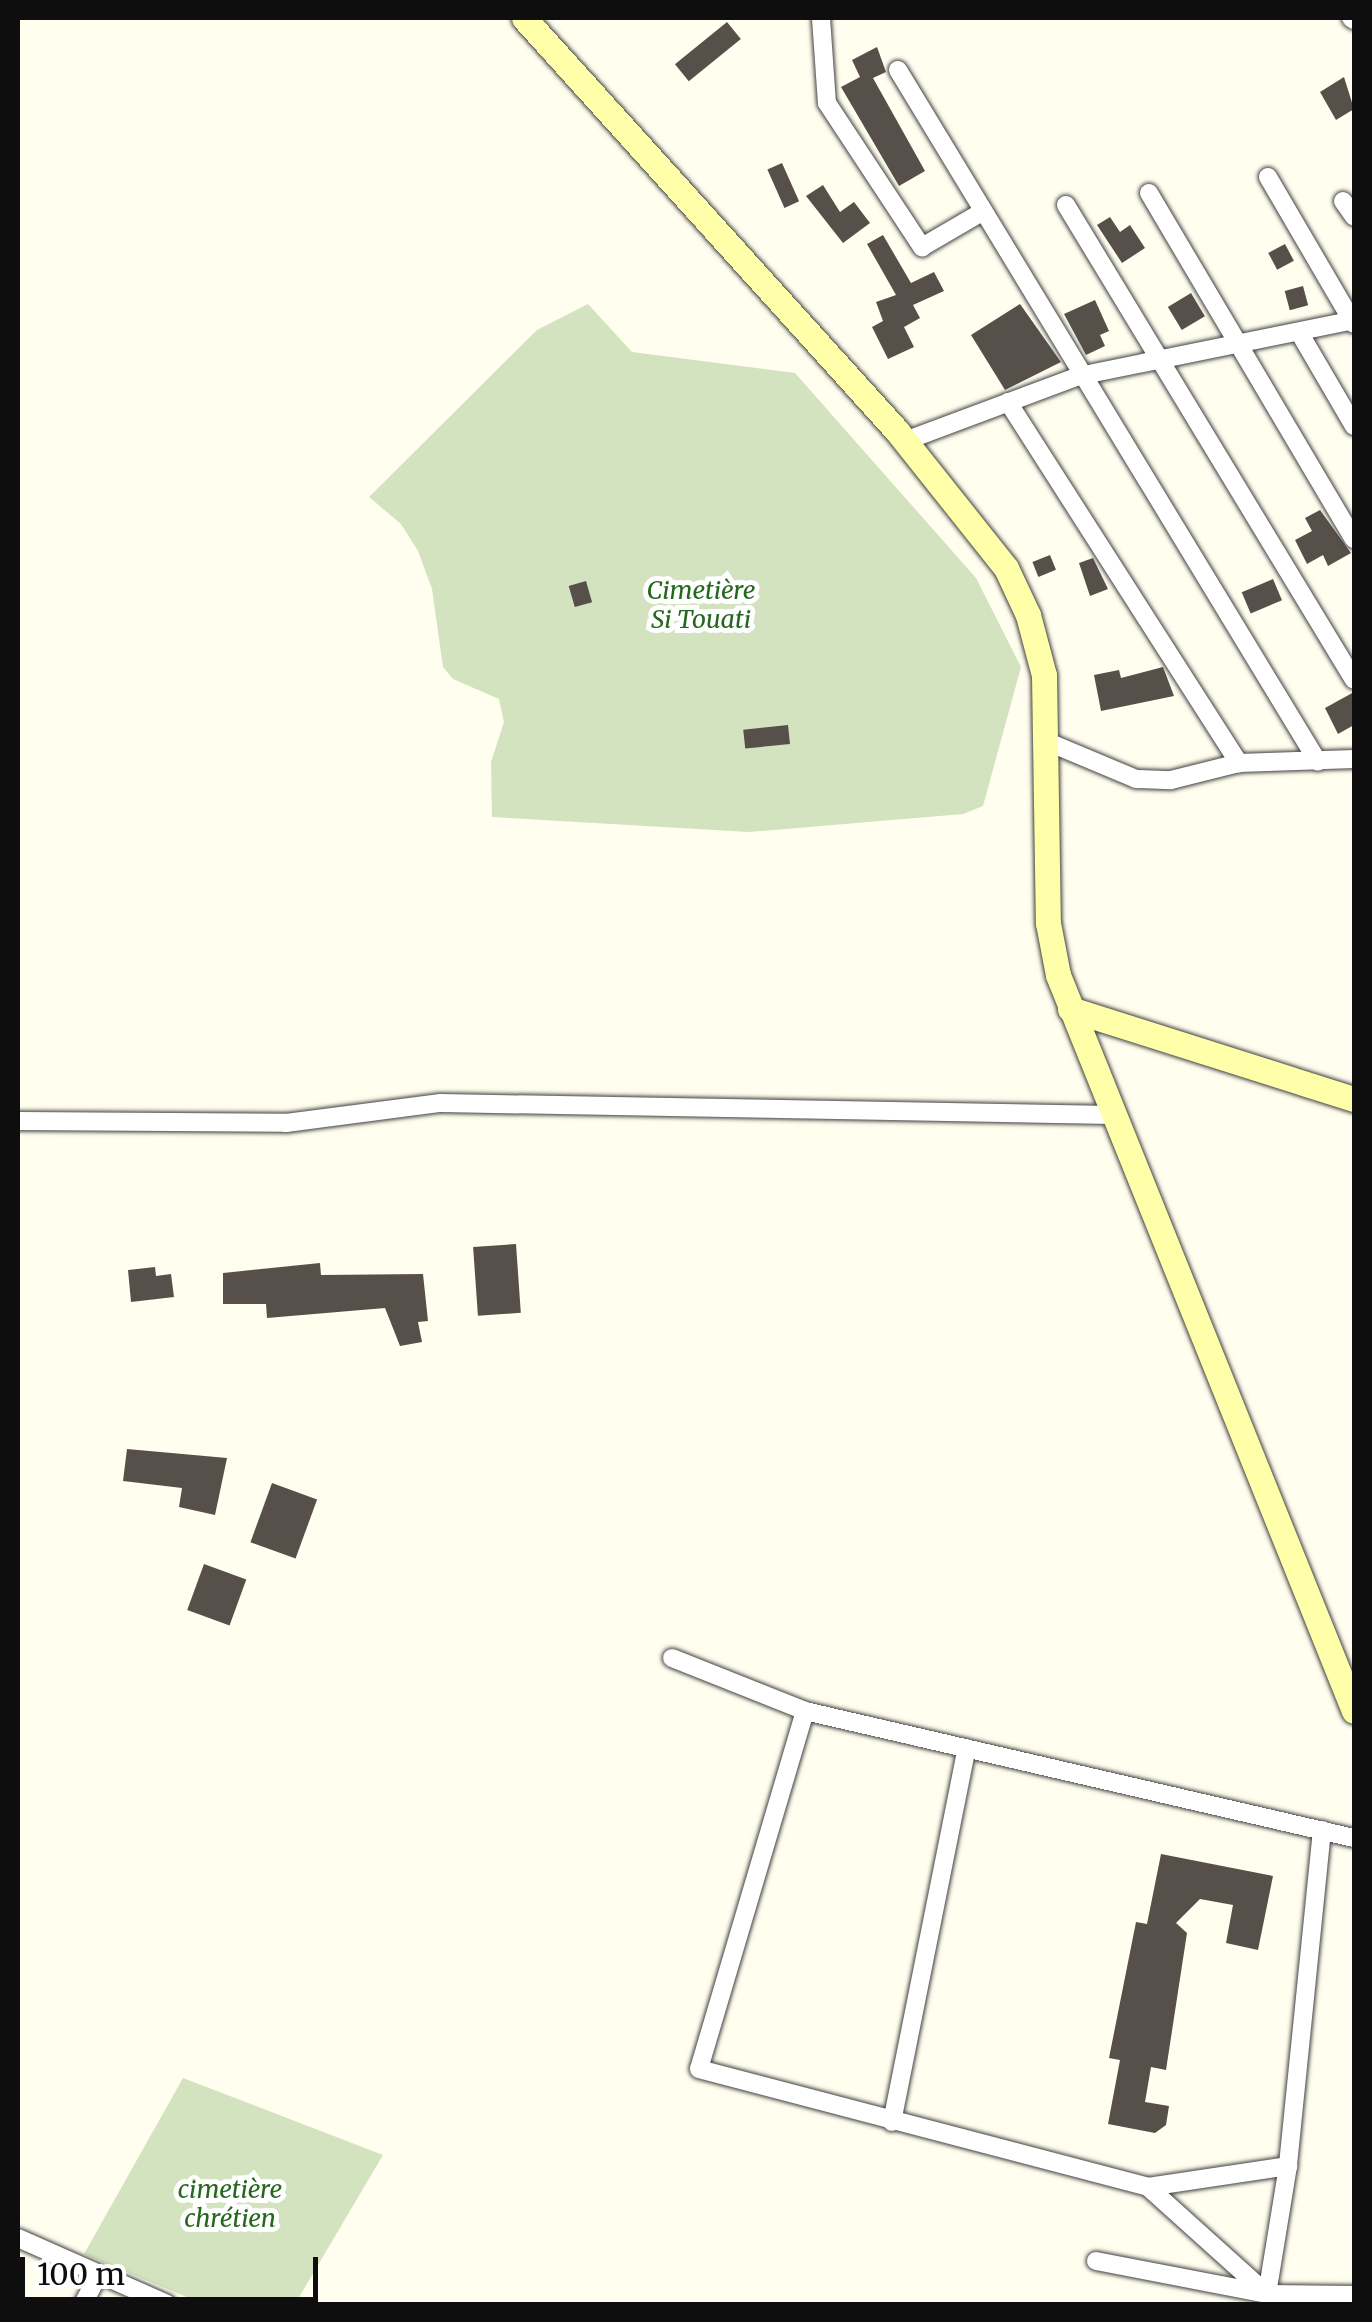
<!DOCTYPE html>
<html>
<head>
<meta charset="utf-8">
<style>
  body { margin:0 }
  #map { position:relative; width:1372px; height:2322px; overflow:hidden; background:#fffeef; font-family:Merriweather,serif }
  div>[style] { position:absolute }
  .cemetery>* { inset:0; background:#d3e2bf }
  .building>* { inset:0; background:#57504a; transform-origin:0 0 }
  .roads { filter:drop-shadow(0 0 2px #414141) drop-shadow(0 0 2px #414141) }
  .street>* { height:18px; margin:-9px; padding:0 9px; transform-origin:9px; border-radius:9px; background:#fff }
  .secondary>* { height:25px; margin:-12.5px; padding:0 12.5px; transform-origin:12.5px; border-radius:12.5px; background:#ffa }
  span { translate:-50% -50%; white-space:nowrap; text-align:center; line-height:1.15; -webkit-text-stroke:10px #fff; paint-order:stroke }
  .park-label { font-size:25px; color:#24671d; font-style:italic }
  .frame { position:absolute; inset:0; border:20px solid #0e0e0e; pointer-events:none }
  .scale { position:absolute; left:20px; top:2257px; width:298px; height:45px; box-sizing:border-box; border:5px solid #0e0e0e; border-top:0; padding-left:12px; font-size:30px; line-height:35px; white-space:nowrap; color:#0e0e0e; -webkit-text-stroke:8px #fff; paint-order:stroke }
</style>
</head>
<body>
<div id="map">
  <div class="cemetery">
    <div style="clip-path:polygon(588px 304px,632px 352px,795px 373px,976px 578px,1021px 667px,983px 806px,963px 814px,749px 832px,492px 817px,491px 762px,504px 722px,499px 699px,453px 679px,443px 667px,432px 589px,418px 551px,401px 524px,369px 497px,537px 330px)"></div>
    <div style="clip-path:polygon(183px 2078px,383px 2155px,295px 2304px,203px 2304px,84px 2254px)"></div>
  </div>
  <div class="building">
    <div style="left:727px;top:22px;width:22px;height:67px;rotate:51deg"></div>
    <div style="clip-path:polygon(877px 47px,886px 72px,873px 78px,925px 171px,899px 186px,841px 87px,860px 77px,852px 60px)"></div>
    <div style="clip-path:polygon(1344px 77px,1354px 109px,1336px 120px,1320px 92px)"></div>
    <div style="left:782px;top:163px;width:42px;height:16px;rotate:66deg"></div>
    <div style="clip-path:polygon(823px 185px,840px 212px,854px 202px,870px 223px,843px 243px,806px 196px)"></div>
    <div style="clip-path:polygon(1110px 217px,1120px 232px,1130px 225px,1145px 248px,1122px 263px,1097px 225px)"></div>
    <div style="clip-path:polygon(883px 235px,911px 283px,934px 272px,944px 291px,913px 305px,920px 318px,904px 327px,914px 347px,888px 359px,872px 327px,883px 321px,876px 302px,896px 295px,867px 244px)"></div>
    <div style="left:1285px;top:244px;width:19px;height:19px;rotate:62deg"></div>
    <div style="left:1303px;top:286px;width:20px;height:19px;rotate:75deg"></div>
    <div style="left:1191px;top:293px;width:27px;height:27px;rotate:59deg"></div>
    <div style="clip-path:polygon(1095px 300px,1109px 331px,1100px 335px,1105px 346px,1086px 355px,1064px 314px)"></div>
    <div style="clip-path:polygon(1020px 304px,1061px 362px,1005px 390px,971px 335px)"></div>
    <div style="clip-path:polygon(1320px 510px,1351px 553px,1328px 566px,1323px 555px,1307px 564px,1295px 540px,1312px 531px,1305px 518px)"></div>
    <div style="left:1050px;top:555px;width:16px;height:19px;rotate:68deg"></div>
    <div style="clip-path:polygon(1093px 558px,1108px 589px,1090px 596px,1079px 563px)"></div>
    <div style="left:1273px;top:579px;width:23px;height:34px;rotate:67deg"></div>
    <div style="left:586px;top:581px;width:22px;height:18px;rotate:74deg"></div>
    <div style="clip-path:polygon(1163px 667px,1174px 696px,1101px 711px,1094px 675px,1119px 670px,1121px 678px)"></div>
    <div style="clip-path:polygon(1354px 692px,1354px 725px,1338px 734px,1325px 708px)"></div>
    <div style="left:788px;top:725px;width:19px;height:45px;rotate:84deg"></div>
    <div style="left:516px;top:1244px;width:69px;height:43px;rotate:86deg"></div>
    <div style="clip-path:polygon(320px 1263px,321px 1275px,423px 1274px,428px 1321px,418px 1322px,422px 1342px,400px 1346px,385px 1308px,267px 1318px,266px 1304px,223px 1304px,223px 1273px)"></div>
    <div style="clip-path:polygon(155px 1267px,156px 1276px,171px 1274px,174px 1297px,131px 1302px,128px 1270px)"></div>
    <div style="clip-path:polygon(127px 1449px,227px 1458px,215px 1515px,179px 1507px,182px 1488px,123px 1481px)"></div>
    <div style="left:272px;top:1483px;width:48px;height:63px;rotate:20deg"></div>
    <div style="left:204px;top:1564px;width:45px;height:49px;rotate:20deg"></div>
    <div style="clip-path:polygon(1161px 1854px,1273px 1876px,1258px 1950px,1226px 1943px,1233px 1905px,1200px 1899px,1176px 1923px,1187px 1933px,1166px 2070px,1151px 2067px,1145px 2102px,1169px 2106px,1166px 2125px,1155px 2133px,1108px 2124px,1120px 2060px,1109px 2058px,1136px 1922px,1147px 1924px)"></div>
  </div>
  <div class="roads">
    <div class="street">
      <div style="left:821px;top:18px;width:85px;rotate:86deg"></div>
      <div style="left:827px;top:103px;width:173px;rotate:56.6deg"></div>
      <div style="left:922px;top:247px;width:69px;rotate:-30.3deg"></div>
      <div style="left:1351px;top:18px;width:4px;rotate:34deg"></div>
      <div style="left:898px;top:70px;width:809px;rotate:58.74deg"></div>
      <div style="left:1268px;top:177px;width:170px;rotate:59.7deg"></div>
      <div style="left:1149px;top:193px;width:402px;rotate:59.4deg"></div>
      <div style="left:1343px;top:201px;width:19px;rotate:55deg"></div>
      <div style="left:1066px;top:205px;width:555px;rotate:58.77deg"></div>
      <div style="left:1299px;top:332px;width:109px;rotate:59.7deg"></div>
      <div style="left:1008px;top:402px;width:429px;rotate:57.4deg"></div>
      <div style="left:905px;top:441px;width:186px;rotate:-20.5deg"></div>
      <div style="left:1079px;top:376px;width:281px;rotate:-11.5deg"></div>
      <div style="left:1048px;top:742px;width:95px;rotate:22.8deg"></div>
      <div style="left:1136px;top:779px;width:35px;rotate:2deg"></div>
      <div style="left:1171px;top:780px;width:70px;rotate:-14deg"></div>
      <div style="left:1239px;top:763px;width:115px;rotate:-2deg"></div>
      <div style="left:18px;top:1121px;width:268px;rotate:0.4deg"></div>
      <div style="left:286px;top:1123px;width:156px;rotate:-7.4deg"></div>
      <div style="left:441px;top:1103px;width:672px;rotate:1.02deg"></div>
      <div style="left:672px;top:1658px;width:143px;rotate:21.7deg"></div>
      <div style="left:805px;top:1711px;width:563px;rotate:13.03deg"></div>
      <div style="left:805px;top:1711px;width:373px;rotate:106.5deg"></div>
      <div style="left:699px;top:2069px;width:464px;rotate:14.7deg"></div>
      <div style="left:1322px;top:1830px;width:338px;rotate:95.8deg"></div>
      <div style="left:1288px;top:2166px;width:130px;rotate:99.3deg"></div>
      <div style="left:1267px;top:2294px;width:87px;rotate:0.7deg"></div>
      <div style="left:892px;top:2122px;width:381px;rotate:-78.7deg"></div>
      <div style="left:18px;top:2238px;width:163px;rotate:23.9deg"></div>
      <div style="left:1096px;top:2261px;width:174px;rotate:10.9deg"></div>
      <div style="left:1267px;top:2294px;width:160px;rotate:-138deg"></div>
      <div style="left:1148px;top:2187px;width:142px;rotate:-8.5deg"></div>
      <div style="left:83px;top:2304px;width:34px;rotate:-62deg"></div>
    </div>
    <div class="secondary">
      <div style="left:524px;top:18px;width:557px;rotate:47.91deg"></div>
      <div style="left:897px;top:431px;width:175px;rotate:51.5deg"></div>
      <div style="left:1006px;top:568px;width:52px;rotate:64.9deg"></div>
      <div style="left:1028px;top:615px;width:62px;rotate:75.1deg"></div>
      <div style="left:1044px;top:675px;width:248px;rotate:89.1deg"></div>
      <div style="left:1048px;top:923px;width:53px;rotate:79.1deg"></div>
      <div style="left:1058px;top:975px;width:793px;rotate:68.09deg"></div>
      <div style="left:1070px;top:1009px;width:298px;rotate:17.6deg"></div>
    </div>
  </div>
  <div class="park-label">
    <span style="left:701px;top:605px">Cimetière<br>Si Touati</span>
    <span style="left:230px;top:2204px">cimetière<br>chrétien</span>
  </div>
  <div class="frame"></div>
  <div class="scale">100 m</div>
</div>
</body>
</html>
